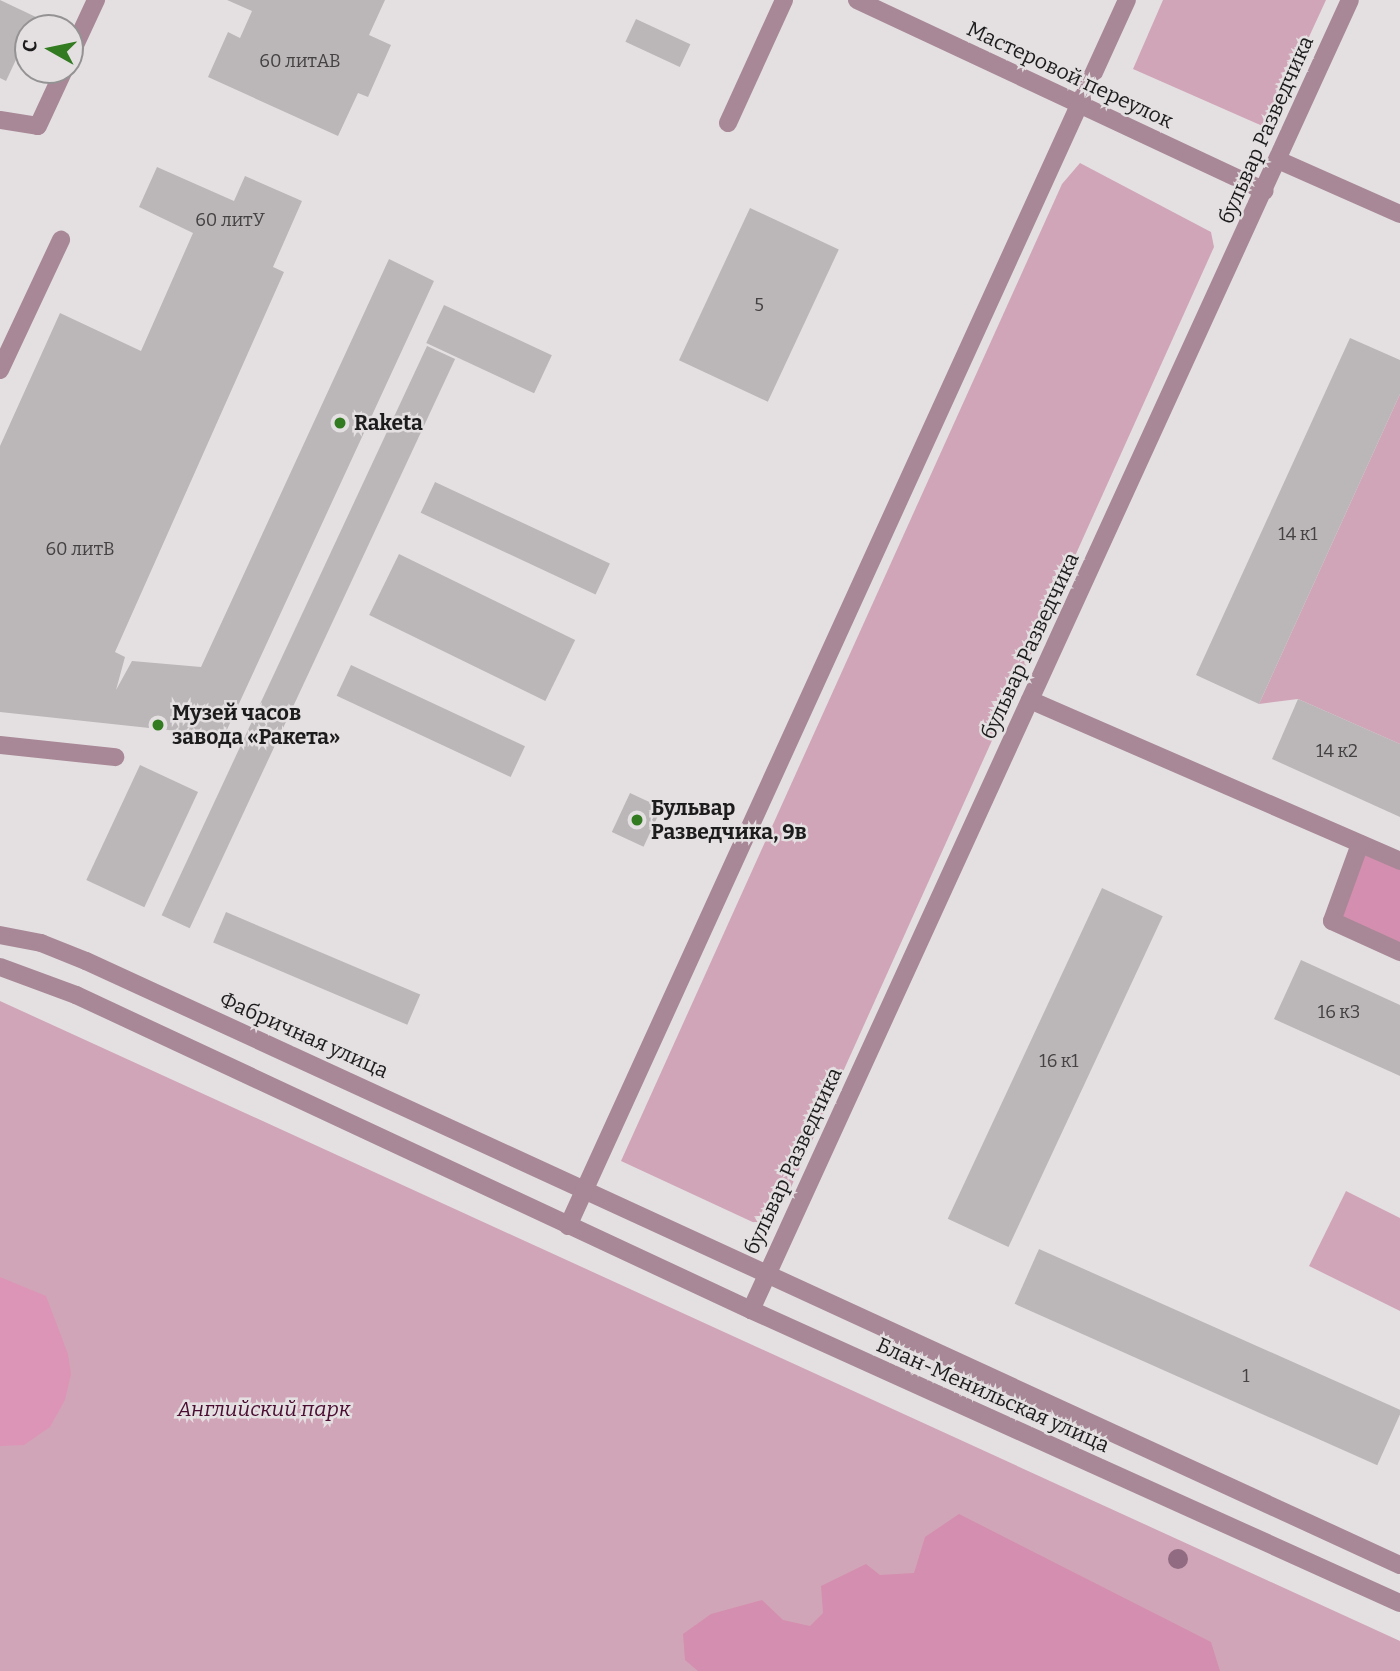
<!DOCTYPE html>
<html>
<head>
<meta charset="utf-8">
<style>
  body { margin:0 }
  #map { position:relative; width:1400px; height:1671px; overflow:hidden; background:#e4e0e2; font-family:Bitter,serif }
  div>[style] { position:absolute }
  .green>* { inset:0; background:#d1a5b8 }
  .forest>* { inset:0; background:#d48eaf }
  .water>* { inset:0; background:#dd95b7 }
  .building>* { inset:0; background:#bbb6b8; transform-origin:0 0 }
  .minor>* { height:18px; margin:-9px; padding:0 9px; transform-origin:9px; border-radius:9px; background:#a88896 }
  .trees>* { width:20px; height:20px; margin:-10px; border-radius:50%; background:#906b81 }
  .dots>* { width:19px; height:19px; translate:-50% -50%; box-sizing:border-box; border:4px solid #e4e0e2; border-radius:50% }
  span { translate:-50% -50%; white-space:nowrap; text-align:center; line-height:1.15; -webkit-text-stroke:5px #e4e0e2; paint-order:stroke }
  .number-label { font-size:18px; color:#444243 }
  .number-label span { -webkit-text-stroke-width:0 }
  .street-label { font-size:21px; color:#1d1c1c }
  .poi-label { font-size:21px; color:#1d1c1c; font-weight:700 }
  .left { translate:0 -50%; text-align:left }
  .park-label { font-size:21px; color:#4b0c31; font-style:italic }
  .north { position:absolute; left:14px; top:14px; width:70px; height:70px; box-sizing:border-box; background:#e4e0e2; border:2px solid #949293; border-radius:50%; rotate:279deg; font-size:19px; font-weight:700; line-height:28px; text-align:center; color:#1d1c1c }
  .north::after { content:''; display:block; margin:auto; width:24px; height:32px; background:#327b20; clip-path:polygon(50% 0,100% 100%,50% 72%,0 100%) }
</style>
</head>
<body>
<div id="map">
  <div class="green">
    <div style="clip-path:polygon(1163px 0,1326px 0,1267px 128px,1133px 69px)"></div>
    <div style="clip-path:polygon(1080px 163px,1211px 232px,1214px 247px,788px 1194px,759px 1225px,621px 1161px,1062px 184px)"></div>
    <div style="clip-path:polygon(1400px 394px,1400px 744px,1298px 699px,1259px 704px)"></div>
    <div style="clip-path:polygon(0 1001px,1400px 1641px,1400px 1671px,0 1671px)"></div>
    <div style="clip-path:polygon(1346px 1191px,1400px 1218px,1400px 1311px,1309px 1266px)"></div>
  </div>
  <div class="forest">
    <div style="clip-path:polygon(1360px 844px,1400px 861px,1400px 952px,1332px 921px)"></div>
    <div style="clip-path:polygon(959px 1514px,1211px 1642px,1220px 1671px,698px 1671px,685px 1660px,683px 1634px,711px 1614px,762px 1600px,783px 1620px,810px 1626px,823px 1613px,821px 1586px,866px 1564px,880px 1575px,914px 1573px,925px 1537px)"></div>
  </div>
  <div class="water">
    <div style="clip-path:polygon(0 1277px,46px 1296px,68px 1354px,71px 1374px,65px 1400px,50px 1427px,24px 1445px,0 1446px)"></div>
  </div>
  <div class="building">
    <div style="clip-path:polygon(0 0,36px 17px,6px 81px,0 78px)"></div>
    <div style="clip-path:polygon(227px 0,385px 0,369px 35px,391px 45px,368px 97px,358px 93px,338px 136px,208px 77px,228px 32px,240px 38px,252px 11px)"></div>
    <div style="left:636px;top:19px;width:60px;height:25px;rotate:25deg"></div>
    <div style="clip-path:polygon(157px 167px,234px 201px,245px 176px,302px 201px,273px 267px,284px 272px,115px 652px,125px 657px,116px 690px,132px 661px,201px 667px,389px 259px,434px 281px,224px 736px,0 712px,0 446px,60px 313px,141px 351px,193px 233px,139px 207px)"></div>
    <div style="left:750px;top:208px;width:98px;height:168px;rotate:25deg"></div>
    <div style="left:444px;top:305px;width:119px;height:42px;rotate:25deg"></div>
    <div style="clip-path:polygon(1350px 338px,1400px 360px,1400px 394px,1259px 704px,1196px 675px)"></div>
    <div style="left:427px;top:346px;width:31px;height:628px;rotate:25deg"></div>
    <div style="left:435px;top:482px;width:193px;height:34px;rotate:25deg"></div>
    <div style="left:399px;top:554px;width:196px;height:68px;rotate:26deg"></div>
    <div style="left:351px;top:665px;width:192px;height:34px;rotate:25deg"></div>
    <div style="clip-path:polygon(1298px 699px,1400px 744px,1400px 817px,1272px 759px)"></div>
    <div style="left:140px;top:765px;width:64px;height:127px;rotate:25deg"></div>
    <div style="left:630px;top:793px;width:35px;height:43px;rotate:25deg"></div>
    <div style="left:1102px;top:888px;width:67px;height:365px;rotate:25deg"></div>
    <div style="left:226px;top:912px;width:211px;height:33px;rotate:23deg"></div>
    <div style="clip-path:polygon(1301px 960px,1400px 1005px,1400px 1076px,1274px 1019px)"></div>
    <div style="left:1039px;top:1249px;width:397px;height:60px;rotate:24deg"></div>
  </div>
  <div class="minor">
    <div style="left:857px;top:0;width:450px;rotate:25.1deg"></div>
    <div style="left:70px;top:56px;width:62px;rotate:-65.1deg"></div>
    <div style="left:0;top:120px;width:38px;rotate:9deg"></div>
    <div style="left:38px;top:126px;width:62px;rotate:-65.1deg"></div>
    <div style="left:728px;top:123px;width:135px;rotate:-65.5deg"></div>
    <div style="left:1278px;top:160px;width:133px;rotate:23.9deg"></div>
    <div style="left:0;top:370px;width:144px;rotate:-64.9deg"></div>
    <div style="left:1030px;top:700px;width:404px;rotate:23.5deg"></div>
    <div style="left:0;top:745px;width:116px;rotate:6deg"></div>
    <div style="left:1360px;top:844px;width:82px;rotate:110deg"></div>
    <div style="left:1332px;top:921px;width:75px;rotate:24.5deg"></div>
    <div style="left:0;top:935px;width:42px;rotate:11deg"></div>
    <div style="left:41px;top:943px;width:48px;rotate:21.8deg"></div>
    <div style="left:86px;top:961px;width:1446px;rotate:24.69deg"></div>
    <div style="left:0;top:967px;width:81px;rotate:20.2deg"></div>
    <div style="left:76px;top:995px;width:745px;rotate:25.02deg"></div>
    <div style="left:751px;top:1310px;width:712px;rotate:24.3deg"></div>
    <div style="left:568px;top:1226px;width:1347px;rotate:-65.49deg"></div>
    <div style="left:751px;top:1310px;width:1440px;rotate:-65.43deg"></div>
  </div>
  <div class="trees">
    <div style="left:1178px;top:1559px"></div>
  </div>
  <div class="dots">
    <div style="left:340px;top:423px;background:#327b20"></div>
    <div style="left:158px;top:725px;background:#327b20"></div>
    <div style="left:637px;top:820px;background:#327b20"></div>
  </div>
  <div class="number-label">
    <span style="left:300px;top:61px">60 литАВ</span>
    <span style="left:230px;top:220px">60 литУ</span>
    <span style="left:759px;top:305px">5</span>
    <span style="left:1298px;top:534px">14 к1</span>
    <span style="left:80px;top:549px">60 литВ</span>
    <span style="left:1337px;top:751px">14 к2</span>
    <span style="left:1339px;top:1012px">16 к3</span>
    <span style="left:1059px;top:1061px">16 к1</span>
    <span style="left:1246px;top:1376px">1</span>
  </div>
  <div class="street-label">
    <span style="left:1070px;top:75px;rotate:25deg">Мастеровой переулок</span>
    <span style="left:1266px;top:130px;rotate:-66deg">бульвар Разведчика</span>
    <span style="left:1030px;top:646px;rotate:-65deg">бульвар Разведчика</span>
    <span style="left:304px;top:1035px;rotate:24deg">Фабричная улица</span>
    <span style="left:793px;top:1161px;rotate:-65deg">бульвар Разведчика</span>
    <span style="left:993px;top:1395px;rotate:24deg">Блан-Менильская улица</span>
  </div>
  <div class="poi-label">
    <span class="left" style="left:354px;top:423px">Raketa</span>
    <span class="left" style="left:172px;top:725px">Музей часов<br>завода «Ракета»</span>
    <span class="left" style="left:651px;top:820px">Бульвар<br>Разведчика, 9в</span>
  </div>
  <div class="park-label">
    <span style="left:264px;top:1409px">Английский парк</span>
  </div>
  <div class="north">С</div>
</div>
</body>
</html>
